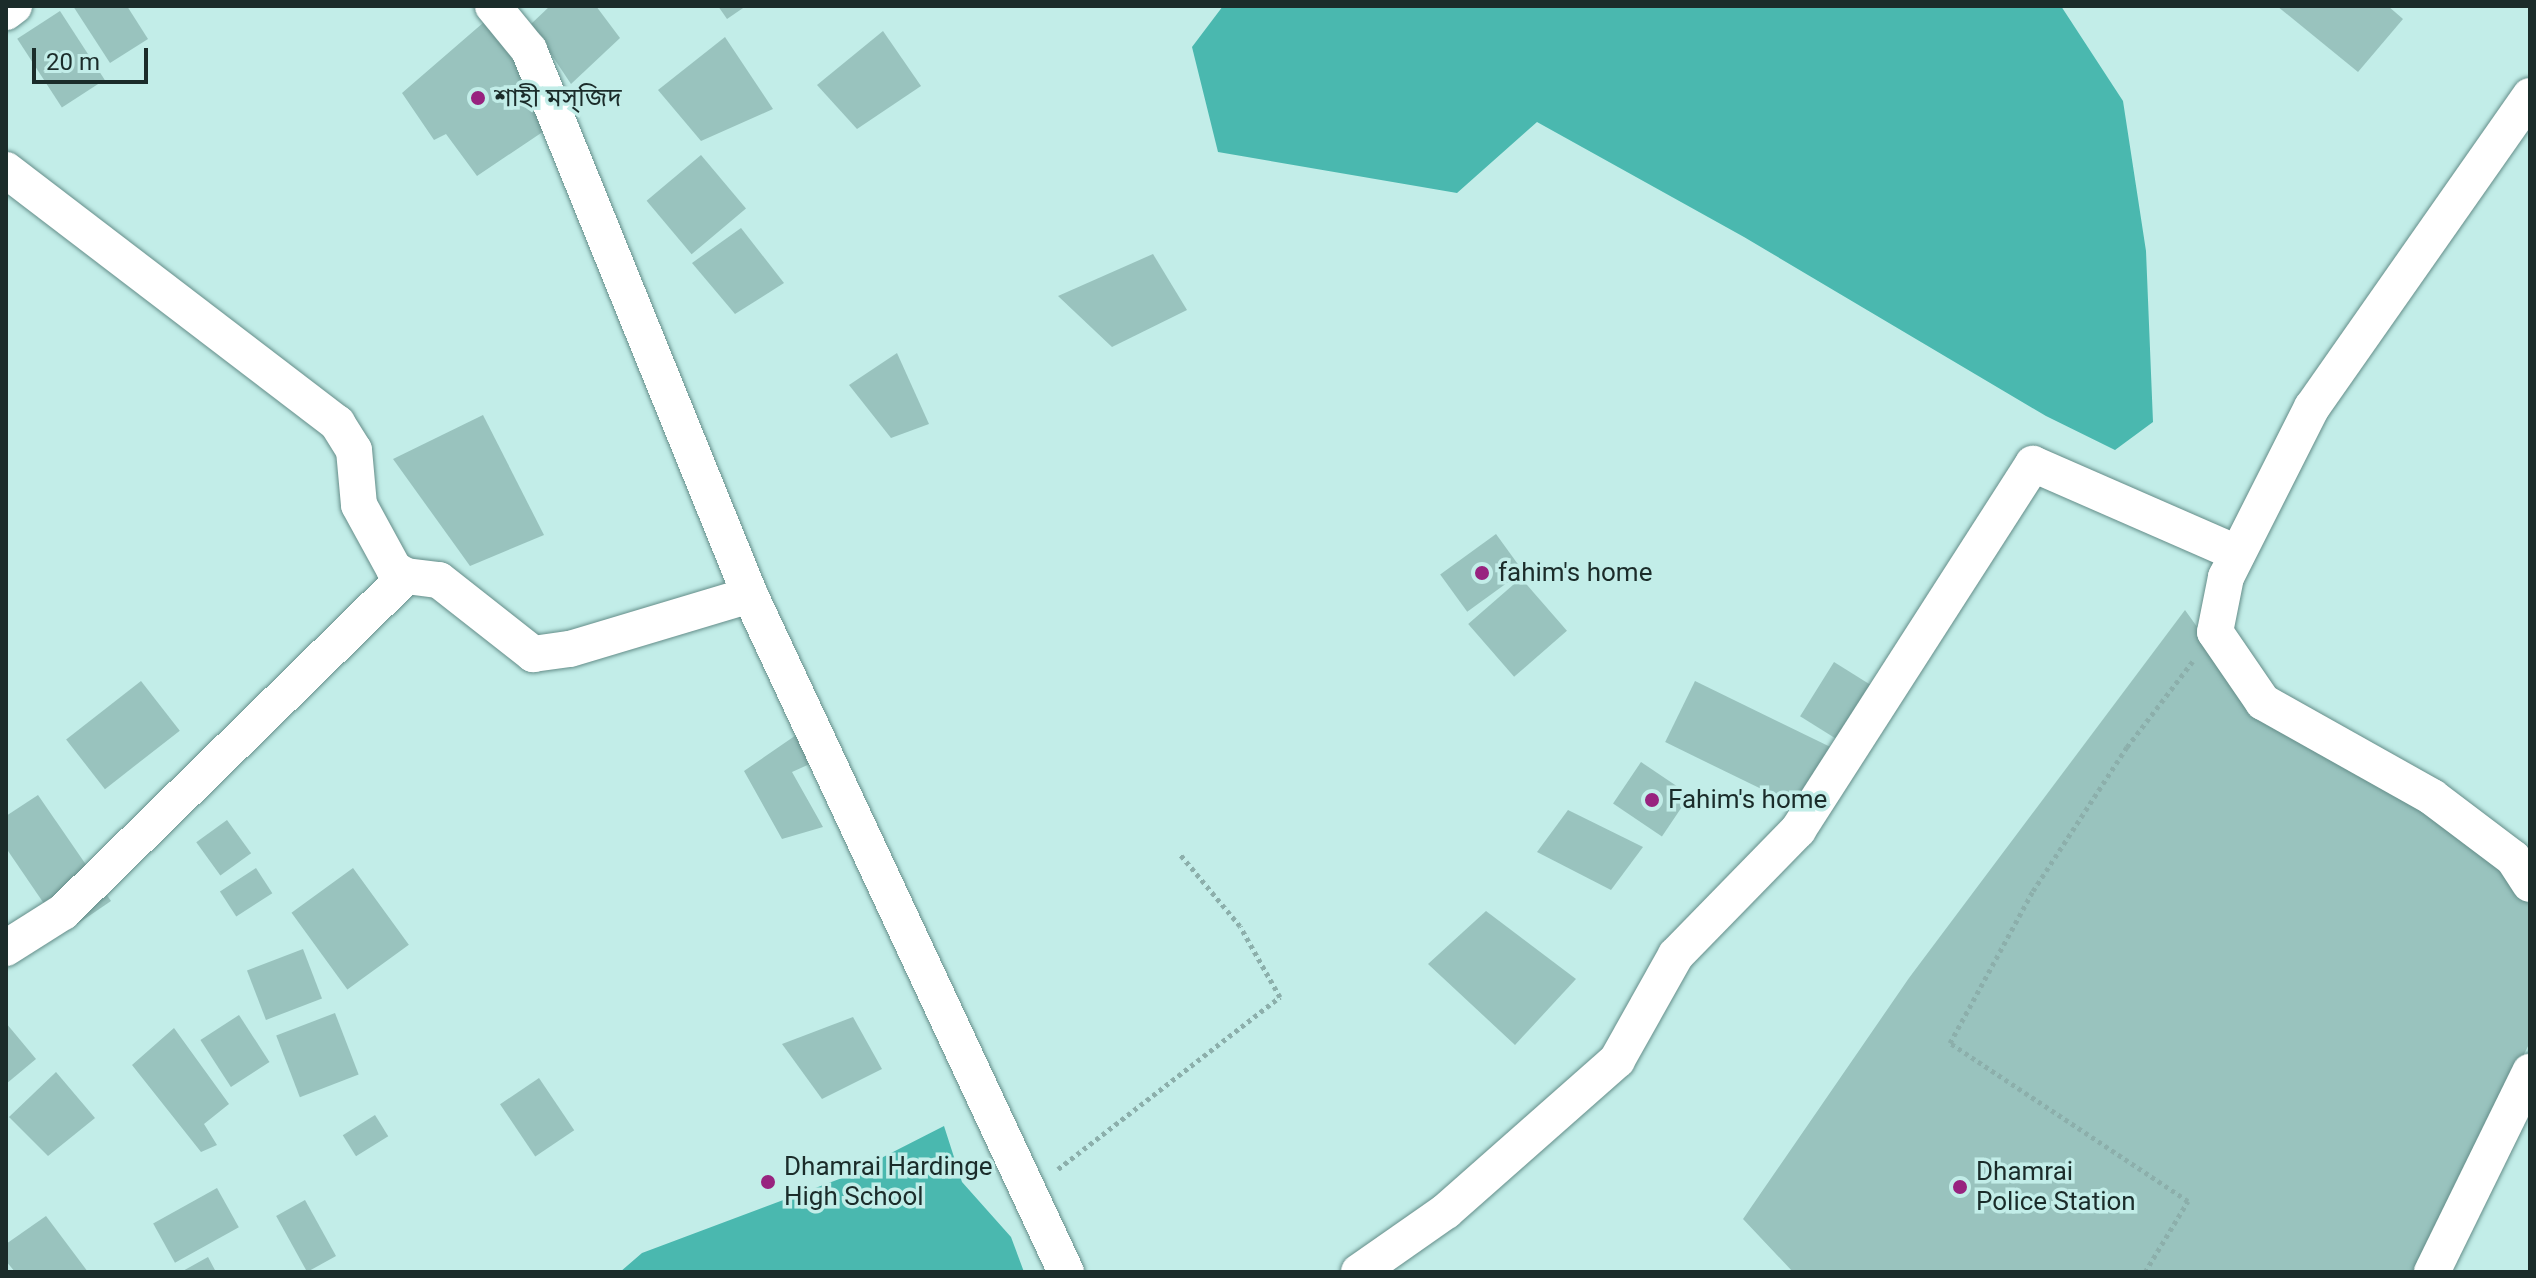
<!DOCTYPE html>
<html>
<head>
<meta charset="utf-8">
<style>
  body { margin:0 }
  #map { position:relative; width:2536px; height:1278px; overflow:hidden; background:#c2ede8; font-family:Roboto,"Noto Sans Bengali",sans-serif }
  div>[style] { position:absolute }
  .water>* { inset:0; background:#4ab8af }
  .building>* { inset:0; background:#99c3be; transform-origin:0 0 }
  .path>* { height:5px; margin-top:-2.5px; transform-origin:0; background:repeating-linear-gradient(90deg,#8cafab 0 4px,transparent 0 8px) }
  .roads { filter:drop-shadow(0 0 2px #648d89) drop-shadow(0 0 2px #648d89) }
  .minor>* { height:36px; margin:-18px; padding:0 18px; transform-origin:18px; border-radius:18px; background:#fff }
  .dots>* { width:22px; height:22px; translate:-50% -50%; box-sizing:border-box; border:4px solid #c2ede8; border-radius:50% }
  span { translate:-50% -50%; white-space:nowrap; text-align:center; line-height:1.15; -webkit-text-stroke:7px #c2ede8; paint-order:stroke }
  .poi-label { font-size:26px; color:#1b2c2a }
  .left { translate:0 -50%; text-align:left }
  .frame { position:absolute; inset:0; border:8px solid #1b2c2a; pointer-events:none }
  .scale { position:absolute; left:32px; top:48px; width:116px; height:36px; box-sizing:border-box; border:4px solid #1b2c2a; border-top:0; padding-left:10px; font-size:24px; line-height:28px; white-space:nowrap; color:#1b2c2a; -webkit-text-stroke:6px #c2ede8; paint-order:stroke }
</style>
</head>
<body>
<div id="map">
  <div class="water">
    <div style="clip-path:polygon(1223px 6px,2061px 6px,2123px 101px,2146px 251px,2153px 422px,2115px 450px,2046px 416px,1744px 237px,1537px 122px,1457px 193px,1218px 152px,1192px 47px)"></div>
    <div style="clip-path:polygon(944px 1126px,962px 1182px,1011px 1237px,1024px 1272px,620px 1272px,642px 1253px,842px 1178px)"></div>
  </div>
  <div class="building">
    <div style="clip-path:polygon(73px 6px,127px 6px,148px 39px,110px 63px)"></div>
    <div style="clip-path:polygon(550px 6px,596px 6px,620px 38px,571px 84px,531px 24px)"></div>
    <div style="clip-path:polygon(718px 6px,746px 6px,727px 19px)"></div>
    <div style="clip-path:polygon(2277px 6px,2388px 6px,2403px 19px,2358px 72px)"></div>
    <div style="left:60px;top:11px;width:82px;height:51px;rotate:57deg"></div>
    <div style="clip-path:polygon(491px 16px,553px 125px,477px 176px,446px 134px,434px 140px,402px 93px)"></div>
    <div style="clip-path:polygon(883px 31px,921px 86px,857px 129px,817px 85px)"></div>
    <div style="clip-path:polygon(725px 37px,773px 109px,701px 141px,658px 90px)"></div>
    <div style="left:701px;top:155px;width:70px;height:71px;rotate:50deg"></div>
    <div style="clip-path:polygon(741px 228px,784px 283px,735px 314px,692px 263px)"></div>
    <div style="clip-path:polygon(1153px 254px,1187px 310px,1112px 347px,1058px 296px)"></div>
    <div style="clip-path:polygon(897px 353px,929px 424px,891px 438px,849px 385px)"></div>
    <div style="clip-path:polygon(483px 415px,544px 535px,470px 566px,393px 459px)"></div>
    <div style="left:1496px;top:534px;width:46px;height:69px;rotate:54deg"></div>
    <div style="left:1521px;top:578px;width:70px;height:70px;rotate:49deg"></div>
    <div style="clip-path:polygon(2185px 610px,2253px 705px,2501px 861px,2530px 907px,2530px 1042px,2418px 1272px,1793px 1272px,1743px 1219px,1909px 978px)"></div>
    <div style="left:1834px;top:662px;width:74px;height:64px;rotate:32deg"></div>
    <div style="left:141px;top:681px;width:63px;height:95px;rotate:52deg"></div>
    <div style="left:1695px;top:681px;width:169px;height:68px;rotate:26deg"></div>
    <div style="clip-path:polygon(802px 731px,812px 763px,792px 772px,823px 827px,782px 839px,744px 771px)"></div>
    <div style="left:1641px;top:762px;width:59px;height:50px;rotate:34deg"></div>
    <div style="clip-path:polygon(38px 795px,111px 901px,64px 933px,6px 848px,6px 816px)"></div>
    <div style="clip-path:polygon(1568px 810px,1643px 847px,1611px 890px,1537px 852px)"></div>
    <div style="left:227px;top:820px;width:41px;height:38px;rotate:54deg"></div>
    <div style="left:256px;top:868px;width:30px;height:43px;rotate:57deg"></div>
    <div style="left:353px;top:868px;width:95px;height:76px;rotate:54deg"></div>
    <div style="clip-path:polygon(1486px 911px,1576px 979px,1515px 1045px,1428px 964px)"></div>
    <div style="left:303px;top:949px;width:53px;height:60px;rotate:69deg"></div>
    <div style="left:335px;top:1013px;width:66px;height:63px;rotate:69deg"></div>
    <div style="left:239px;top:1015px;width:56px;height:46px;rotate:57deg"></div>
    <div style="clip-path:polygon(853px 1017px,882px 1069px,822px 1099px,782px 1044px)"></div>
    <div style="clip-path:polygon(6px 1023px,36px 1059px,6px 1084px)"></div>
    <div style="clip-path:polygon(174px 1028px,229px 1104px,204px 1124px,217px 1145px,201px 1152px,132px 1065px)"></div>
    <div style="clip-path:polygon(56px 1072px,95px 1118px,48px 1156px,9px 1117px)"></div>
    <div style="left:539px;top:1078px;width:63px;height:47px;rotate:56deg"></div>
    <div style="left:375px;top:1115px;width:25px;height:38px;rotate:58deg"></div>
    <div style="left:217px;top:1188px;width:45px;height:73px;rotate:61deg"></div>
    <div style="left:305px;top:1200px;width:64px;height:33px;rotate:61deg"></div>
    <div style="clip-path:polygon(46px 1216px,88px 1272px,15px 1272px,6px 1261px,6px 1244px)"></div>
    <div style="clip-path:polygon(208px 1257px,216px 1272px,181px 1272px)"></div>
  </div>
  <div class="path">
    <div style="left:1058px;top:1169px;width:281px;rotate:-37.8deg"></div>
    <div style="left:1280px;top:997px;width:81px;rotate:-119.4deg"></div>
    <div style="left:1240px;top:926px;width:94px;rotate:-129.8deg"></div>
    <div style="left:2145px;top:1272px;width:83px;rotate:-58.8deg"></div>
    <div style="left:2188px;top:1201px;width:286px;rotate:-146.4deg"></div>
    <div style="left:1950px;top:1043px;width:173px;rotate:-61.4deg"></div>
    <div style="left:2033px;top:891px;width:172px;rotate:-56.9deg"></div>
    <div style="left:2127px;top:747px;width:108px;rotate:-52.5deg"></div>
  </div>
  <div class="roads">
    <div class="minor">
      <div style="left:493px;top:6px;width:57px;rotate:50.7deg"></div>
      <div style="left:529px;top:50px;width:588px;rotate:67.93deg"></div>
      <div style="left:750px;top:595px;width:747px;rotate:64.98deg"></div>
      <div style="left:6px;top:12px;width:10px;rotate:-37deg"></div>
      <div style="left:2530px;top:96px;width:380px;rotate:125deg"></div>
      <div style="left:2312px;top:407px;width:191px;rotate:116.8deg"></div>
      <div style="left:2226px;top:577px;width:56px;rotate:101.3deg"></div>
      <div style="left:2215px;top:632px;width:85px;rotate:55.6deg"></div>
      <div style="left:2263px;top:702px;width:194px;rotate:29.3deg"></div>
      <div style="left:2432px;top:797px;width:101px;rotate:37deg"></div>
      <div style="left:2513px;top:858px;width:31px;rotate:57deg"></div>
      <div style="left:6px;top:170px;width:417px;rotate:37.4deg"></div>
      <div style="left:337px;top:423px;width:32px;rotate:58deg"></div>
      <div style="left:354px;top:450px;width:55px;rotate:84.8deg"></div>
      <div style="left:359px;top:505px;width:73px;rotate:61.3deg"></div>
      <div style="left:394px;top:569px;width:14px;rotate:30deg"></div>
      <div style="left:406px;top:576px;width:33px;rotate:7deg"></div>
      <div style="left:439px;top:580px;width:120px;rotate:38.2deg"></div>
      <div style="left:533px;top:654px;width:37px;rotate:-8deg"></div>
      <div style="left:570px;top:649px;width:188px;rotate:-16.7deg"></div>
      <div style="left:6px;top:948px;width:67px;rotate:-32.3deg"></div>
      <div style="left:63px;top:912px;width:480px;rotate:-44.4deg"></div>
      <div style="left:1359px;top:1272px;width:106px;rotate:-35deg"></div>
      <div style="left:1446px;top:1211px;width:228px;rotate:-41.4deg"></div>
      <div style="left:1617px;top:1060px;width:120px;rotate:-60.7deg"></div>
      <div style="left:1676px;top:955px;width:175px;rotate:-45.7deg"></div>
      <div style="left:1798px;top:830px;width:435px;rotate:-57.3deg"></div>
      <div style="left:2033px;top:464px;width:223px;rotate:23.6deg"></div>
      <div style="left:2432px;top:1272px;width:223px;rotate:-63.9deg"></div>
    </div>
  </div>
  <div class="dots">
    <div style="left:478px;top:98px;background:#98237f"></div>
    <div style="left:1482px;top:573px;background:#98237f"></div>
    <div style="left:1652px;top:800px;background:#98237f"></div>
    <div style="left:768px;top:1182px;background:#98237f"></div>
    <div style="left:1960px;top:1187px;background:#98237f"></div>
  </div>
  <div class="poi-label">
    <span class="left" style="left:494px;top:98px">শাহী মস্জিদ</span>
    <span class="left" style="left:1498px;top:573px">fahim's home</span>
    <span class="left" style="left:1668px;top:800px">Fahim's home</span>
    <span class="left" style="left:784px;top:1182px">Dhamrai Hardinge<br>High School</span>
    <span class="left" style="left:1976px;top:1187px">Dhamrai<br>Police Station</span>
  </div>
  <div class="frame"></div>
  <div class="scale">20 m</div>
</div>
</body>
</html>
